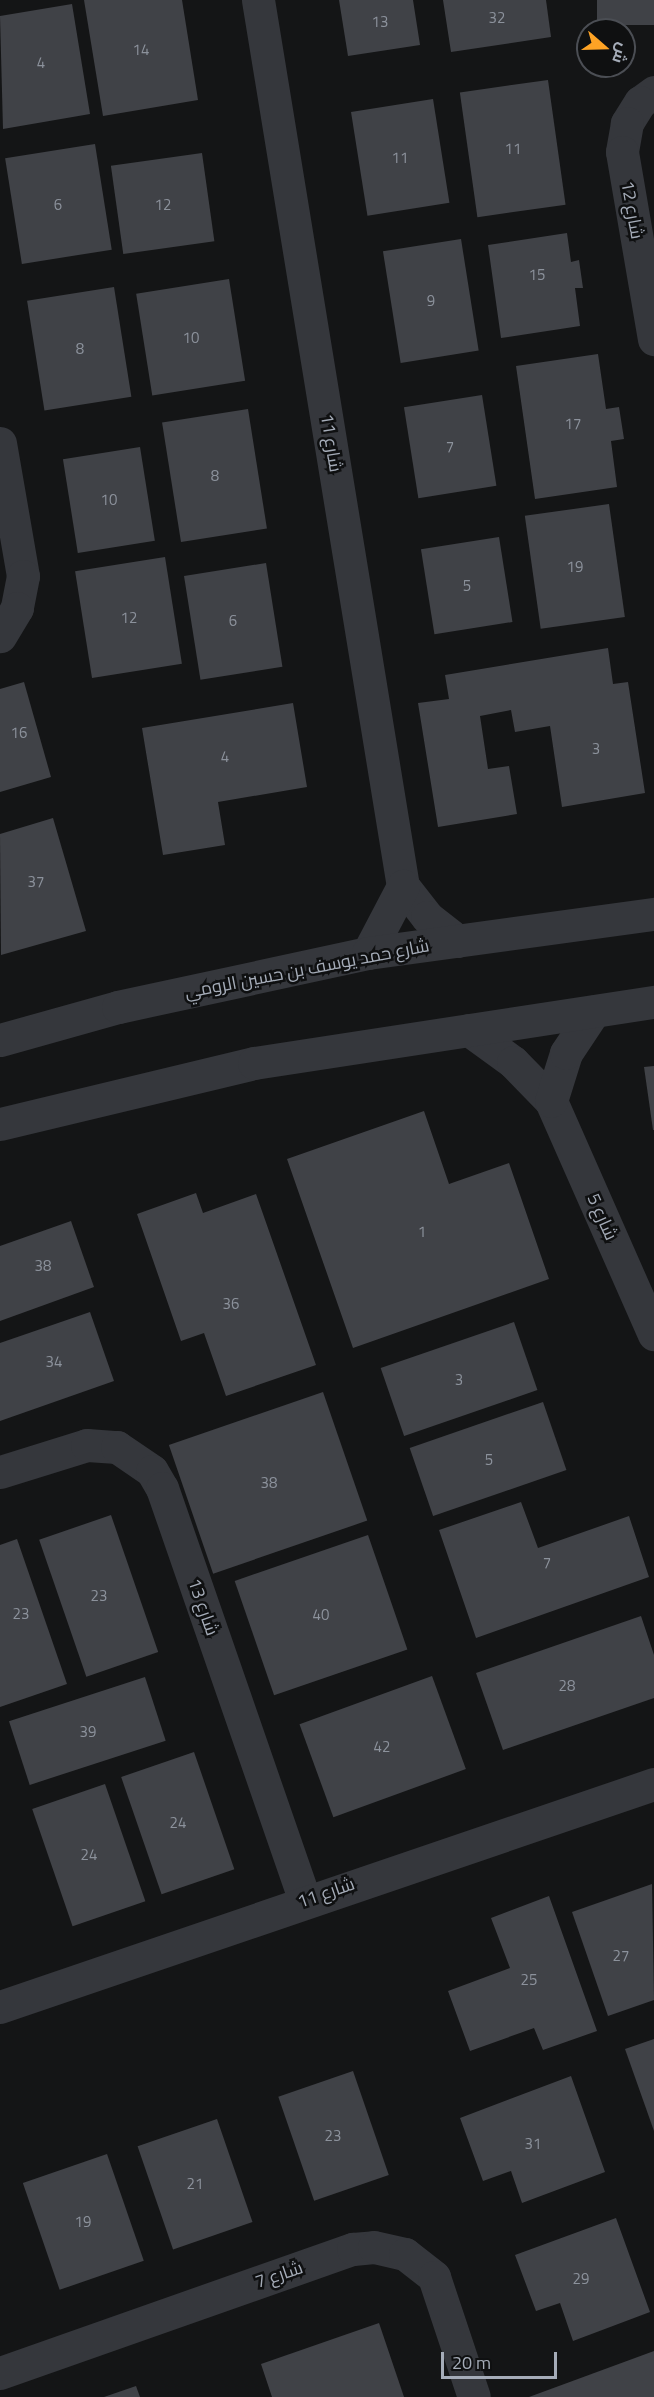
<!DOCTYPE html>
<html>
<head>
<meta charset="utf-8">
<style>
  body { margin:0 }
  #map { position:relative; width:654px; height:2397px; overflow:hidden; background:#141516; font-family:"Titillium Web",Cairo,sans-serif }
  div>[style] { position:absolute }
  .building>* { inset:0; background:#404247; transform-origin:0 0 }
  .minor>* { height:33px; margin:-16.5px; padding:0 16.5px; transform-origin:16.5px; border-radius:16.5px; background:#35373c }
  span { translate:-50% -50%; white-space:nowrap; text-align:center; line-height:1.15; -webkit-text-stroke:5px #0f1011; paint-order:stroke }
  .number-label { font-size:15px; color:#8c929c }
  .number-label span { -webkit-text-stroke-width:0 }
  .street-label { font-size:18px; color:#a5acb8 }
  .north { position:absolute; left:576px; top:18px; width:60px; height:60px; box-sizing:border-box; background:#0f1011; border:2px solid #4b4e54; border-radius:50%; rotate:110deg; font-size:16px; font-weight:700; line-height:24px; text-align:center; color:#a5acb8 }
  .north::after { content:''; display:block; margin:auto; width:21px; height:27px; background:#fea325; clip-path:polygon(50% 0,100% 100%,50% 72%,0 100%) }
  .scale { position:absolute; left:441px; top:2352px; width:116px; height:27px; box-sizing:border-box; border:3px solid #a5acb8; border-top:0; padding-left:8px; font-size:18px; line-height:21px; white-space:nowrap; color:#a5acb8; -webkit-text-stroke:4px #0f1011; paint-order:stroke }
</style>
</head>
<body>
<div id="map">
  <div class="building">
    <div style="clip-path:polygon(84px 0,182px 0,198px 100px,103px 116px)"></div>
    <div style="clip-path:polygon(339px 0,413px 0,420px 45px,348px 56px)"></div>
    <div style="clip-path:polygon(443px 0,546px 0,551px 37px,451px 52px)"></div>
    <div style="left:597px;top:0;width:57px;height:25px"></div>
    <div style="clip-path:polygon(72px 4px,90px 114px,3px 129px,0 16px)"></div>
    <div style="left:548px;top:80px;width:126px;height:89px;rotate:82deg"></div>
    <div style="left:433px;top:99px;width:105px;height:83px;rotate:81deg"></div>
    <div style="left:95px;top:144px;width:107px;height:91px;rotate:81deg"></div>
    <div style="left:202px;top:153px;width:89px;height:92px;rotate:82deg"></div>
    <div style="clip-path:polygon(567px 233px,571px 262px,579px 260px,583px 288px,575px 288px,580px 326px,501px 338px,488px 245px)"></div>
    <div style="left:461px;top:239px;width:113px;height:79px;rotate:81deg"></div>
    <div style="left:229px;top:279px;width:103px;height:94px;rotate:81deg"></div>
    <div style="left:114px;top:287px;width:111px;height:88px;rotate:81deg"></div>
    <div style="clip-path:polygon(598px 354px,606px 409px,619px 407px,624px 439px,611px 441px,617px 487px,535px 499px,516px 366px)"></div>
    <div style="left:482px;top:395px;width:92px;height:79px;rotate:81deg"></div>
    <div style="left:248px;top:409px;width:121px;height:87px;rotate:81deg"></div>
    <div style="left:140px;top:447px;width:95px;height:78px;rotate:81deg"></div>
    <div style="left:609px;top:504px;width:114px;height:85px;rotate:82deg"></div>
    <div style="left:499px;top:537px;width:86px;height:79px;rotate:81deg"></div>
    <div style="left:165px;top:557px;width:108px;height:91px;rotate:81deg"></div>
    <div style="left:266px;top:563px;width:105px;height:83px;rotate:81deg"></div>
    <div style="clip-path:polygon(608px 648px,613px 684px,628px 682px,645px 793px,562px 807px,550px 726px,515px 732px,511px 710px,480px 716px,488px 769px,509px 766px,517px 814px,438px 827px,418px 703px,449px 699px,445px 675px)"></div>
    <div style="clip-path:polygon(24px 682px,51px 777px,0 792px,0 689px)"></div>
    <div style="clip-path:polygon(293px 703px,307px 787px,218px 802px,225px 845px,163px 855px,142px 728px)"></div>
    <div style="clip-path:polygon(53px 818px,86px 931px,1px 955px,0 834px)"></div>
    <div style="clip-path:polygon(654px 1066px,654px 1130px,653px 1130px,644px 1067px)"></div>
    <div style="clip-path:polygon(424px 1111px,449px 1184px,509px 1163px,549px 1279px,353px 1348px,287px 1159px)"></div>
    <div style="clip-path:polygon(196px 1193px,203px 1213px,256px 1194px,316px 1365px,226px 1396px,204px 1333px,181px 1341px,137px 1214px)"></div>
    <div style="clip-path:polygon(71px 1221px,94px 1287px,0 1321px,0 1246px)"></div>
    <div style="clip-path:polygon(90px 1312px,114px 1381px,0 1421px,0 1343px)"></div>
    <div style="left:514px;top:1322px;width:72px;height:141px;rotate:71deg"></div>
    <div style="left:323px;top:1392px;width:136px;height:163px;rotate:71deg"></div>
    <div style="left:543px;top:1402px;width:72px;height:141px;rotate:71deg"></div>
    <div style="clip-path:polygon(521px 1502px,538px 1548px,629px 1516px,649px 1577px,476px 1638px,439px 1530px)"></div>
    <div style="left:111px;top:1515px;width:145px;height:76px;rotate:71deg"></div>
    <div style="left:368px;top:1535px;width:121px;height:141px;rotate:71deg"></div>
    <div style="clip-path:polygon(17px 1539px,67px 1684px,0 1707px,0 1545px)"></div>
    <div style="clip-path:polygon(641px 1616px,654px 1655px,654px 1698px,503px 1750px,476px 1673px)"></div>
    <div style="left:432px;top:1676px;width:99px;height:141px;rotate:70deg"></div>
    <div style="left:145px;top:1677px;width:67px;height:143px;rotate:72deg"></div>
    <div style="left:194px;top:1752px;width:124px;height:77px;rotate:71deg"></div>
    <div style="left:105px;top:1784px;width:124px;height:77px;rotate:71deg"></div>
    <div style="clip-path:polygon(652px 1884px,654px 2000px,608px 2016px,572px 1912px)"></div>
    <div style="clip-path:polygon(549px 1896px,597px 2031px,543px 2050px,534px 2028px,470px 2051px,448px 1991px,510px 1968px,491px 1918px)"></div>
    <div style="clip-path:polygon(654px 2039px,654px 2131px,625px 2049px)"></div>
    <div style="left:353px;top:2071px;width:110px;height:79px;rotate:71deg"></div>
    <div style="clip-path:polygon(571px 2076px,605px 2172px,522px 2203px,511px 2171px,483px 2181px,460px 2118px)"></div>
    <div style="left:217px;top:2119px;width:109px;height:84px;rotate:71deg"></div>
    <div style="left:107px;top:2154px;width:113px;height:89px;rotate:71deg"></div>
    <div style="clip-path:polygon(616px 2218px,650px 2312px,573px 2341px,560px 2303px,536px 2311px,515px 2255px)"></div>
    <div style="clip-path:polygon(379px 2323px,404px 2397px,272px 2397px,261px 2364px)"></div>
    <div style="clip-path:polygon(654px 2351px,654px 2397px,529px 2397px)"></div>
    <div style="clip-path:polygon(136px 2386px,140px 2397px,104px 2397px)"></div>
  </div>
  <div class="minor">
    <div style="left:258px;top:0;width:898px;rotate:80.71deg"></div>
    <div style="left:403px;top:886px;width:39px;rotate:52deg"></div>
    <div style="left:427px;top:917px;width:39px;rotate:38deg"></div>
    <div style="left:654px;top:92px;width:17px;rotate:144deg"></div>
    <div style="left:640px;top:102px;width:25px;rotate:122deg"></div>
    <div style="left:627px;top:123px;width:29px;rotate:100deg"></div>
    <div style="left:622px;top:152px;width:190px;rotate:80.3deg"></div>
    <div style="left:0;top:443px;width:135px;rotate:80.2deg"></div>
    <div style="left:23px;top:576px;width:33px;rotate:101deg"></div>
    <div style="left:17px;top:608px;width:33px;rotate:121deg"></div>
    <div style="left:368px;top:953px;width:76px;rotate:-62.4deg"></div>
    <div style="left:469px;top:1030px;width:54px;rotate:36deg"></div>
    <div style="left:513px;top:1062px;width:54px;rotate:45.7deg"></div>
    <div style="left:551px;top:1101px;width:255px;rotate:66.2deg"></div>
    <div style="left:0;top:1040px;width:123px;rotate:-15.6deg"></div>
    <div style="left:118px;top:1007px;width:256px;rotate:-12.2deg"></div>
    <div style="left:368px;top:953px;width:289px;rotate:-7.8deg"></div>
    <div style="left:551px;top:1101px;width:50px;rotate:-72.6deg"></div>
    <div style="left:566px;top:1053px;width:50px;rotate:-56.3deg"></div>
    <div style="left:0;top:1124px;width:261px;rotate:-13.5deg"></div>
    <div style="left:254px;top:1063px;width:405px;rotate:-8.7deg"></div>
    <div style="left:0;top:1472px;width:91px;rotate:-17.2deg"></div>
    <div style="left:87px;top:1445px;width:30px;rotate:4deg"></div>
    <div style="left:117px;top:1447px;width:42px;rotate:34.4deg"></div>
    <div style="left:152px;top:1471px;width:20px;rotate:60deg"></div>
    <div style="left:162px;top:1488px;width:436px;rotate:70.9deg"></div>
    <div style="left:0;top:2007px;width:691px;rotate:-18.83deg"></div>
    <div style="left:0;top:2373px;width:374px;rotate:-19.4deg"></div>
    <div style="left:353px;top:2249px;width:21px;rotate:-5deg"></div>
    <div style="left:374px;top:2247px;width:32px;rotate:13deg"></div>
    <div style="left:405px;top:2254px;width:37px;rotate:38deg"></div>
    <div style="left:434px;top:2277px;width:126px;rotate:71.6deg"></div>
  </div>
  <div class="number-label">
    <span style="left:497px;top:18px">32</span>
    <span style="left:380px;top:22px">13</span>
    <span style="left:141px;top:50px">14</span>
    <span style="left:41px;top:63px">4</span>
    <span style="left:513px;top:149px">11</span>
    <span style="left:400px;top:158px">11</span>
    <span style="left:58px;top:205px">6</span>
    <span style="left:163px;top:205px">12</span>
    <span style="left:537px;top:275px">15</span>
    <span style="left:431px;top:301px">9</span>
    <span style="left:191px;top:338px">10</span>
    <span style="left:80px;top:349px">8</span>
    <span style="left:573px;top:424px">17</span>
    <span style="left:450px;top:447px">7</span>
    <span style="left:215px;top:476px">8</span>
    <span style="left:109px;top:500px">10</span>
    <span style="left:575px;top:567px">19</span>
    <span style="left:467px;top:586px">5</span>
    <span style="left:129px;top:618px">12</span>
    <span style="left:233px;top:621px">6</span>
    <span style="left:19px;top:733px">16</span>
    <span style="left:596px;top:749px">3</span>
    <span style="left:225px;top:757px">4</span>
    <span style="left:36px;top:882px">37</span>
    <span style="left:422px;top:1232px">1</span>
    <span style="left:43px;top:1266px">38</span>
    <span style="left:231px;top:1304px">36</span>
    <span style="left:54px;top:1362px">34</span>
    <span style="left:459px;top:1380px">3</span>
    <span style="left:489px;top:1460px">5</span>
    <span style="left:269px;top:1483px">38</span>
    <span style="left:547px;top:1563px">7</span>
    <span style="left:99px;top:1596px">23</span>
    <span style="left:21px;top:1614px">23</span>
    <span style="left:321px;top:1615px">40</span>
    <span style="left:567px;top:1686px">28</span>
    <span style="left:88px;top:1732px">39</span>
    <span style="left:382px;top:1747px">42</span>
    <span style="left:178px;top:1823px">24</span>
    <span style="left:89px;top:1855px">24</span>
    <span style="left:621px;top:1956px">27</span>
    <span style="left:529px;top:1980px">25</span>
    <span style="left:333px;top:2136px">23</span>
    <span style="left:533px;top:2144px">31</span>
    <span style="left:195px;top:2184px">21</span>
    <span style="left:83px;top:2222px">19</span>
    <span style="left:581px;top:2279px">29</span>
  </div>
  <div class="street-label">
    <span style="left:632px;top:210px;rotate:80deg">شارع 12</span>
    <span style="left:331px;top:443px;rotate:81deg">شارع 11</span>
    <span style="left:307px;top:969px;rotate:-11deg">شارع حمد يوسف بن حسين الرومي</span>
    <span style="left:602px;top:1217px;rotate:66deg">شارع 5</span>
    <span style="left:203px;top:1607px;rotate:71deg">شارع 13</span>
    <span style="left:326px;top:1893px;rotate:-19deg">شارع 11</span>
    <span style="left:279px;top:2275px;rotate:-19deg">شارع 7</span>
  </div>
  <div class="north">ش</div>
  <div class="scale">20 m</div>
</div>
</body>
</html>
